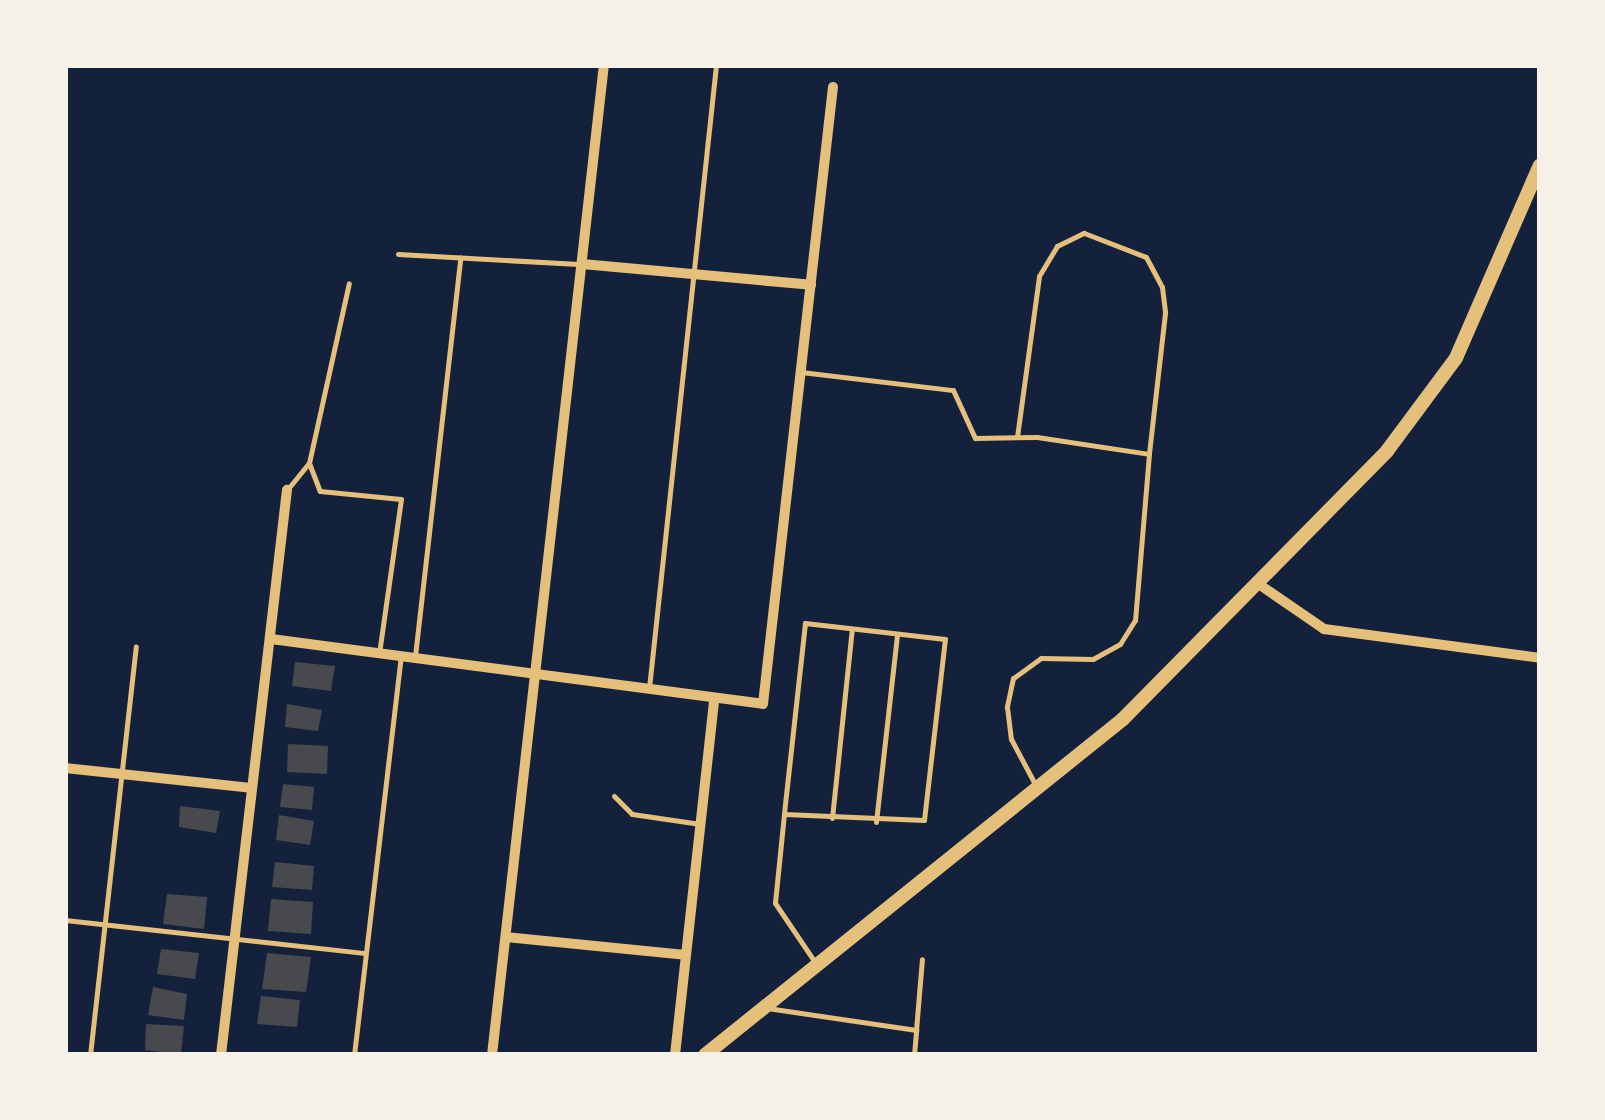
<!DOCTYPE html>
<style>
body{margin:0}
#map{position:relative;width:1605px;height:1120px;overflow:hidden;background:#14213d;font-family:"Roboto Condensed",sans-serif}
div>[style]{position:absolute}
.building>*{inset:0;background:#48494c}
.service>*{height:5px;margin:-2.5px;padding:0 2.5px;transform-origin:2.5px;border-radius:2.5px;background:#e5c07b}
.minor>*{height:10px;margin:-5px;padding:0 5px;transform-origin:5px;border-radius:5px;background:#e5c07b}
.secondary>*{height:14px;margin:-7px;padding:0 7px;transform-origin:7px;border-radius:7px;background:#e5c07b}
span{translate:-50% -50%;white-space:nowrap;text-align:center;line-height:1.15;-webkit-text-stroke:8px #f6f1e7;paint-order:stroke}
.frame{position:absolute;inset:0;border:68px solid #f6f1e7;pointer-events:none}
</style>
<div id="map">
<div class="building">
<div style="clip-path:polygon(295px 662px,335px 666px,331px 691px,292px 686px)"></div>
<div style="clip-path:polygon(287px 704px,322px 710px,318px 731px,285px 727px)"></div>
<div style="clip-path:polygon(288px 744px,328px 746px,327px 774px,287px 772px)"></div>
<div style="clip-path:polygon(283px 784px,314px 787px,312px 810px,280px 807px)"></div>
<div style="clip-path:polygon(180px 806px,220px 811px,216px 833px,179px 827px)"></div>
<div style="clip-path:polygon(279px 815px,314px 821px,310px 845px,276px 840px)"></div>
<div style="clip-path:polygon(275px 862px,314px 866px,312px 890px,272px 887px)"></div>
<div style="clip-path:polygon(167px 894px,207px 897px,204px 929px,163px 924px)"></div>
<div style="clip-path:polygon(271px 899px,313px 902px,311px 934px,268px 931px)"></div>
<div style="clip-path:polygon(161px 949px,199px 953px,195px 979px,157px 974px)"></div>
<div style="clip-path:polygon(267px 953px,311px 957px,306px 992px,262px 989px)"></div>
<div style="clip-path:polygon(153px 987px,187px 994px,184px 1020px,148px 1015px)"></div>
<div style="clip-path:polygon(261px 996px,300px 1000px,297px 1027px,257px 1024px)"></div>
<div style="clip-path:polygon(146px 1024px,184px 1026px,181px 1054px,145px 1050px)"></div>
</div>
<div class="service">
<div style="left:398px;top:254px;width:181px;rotate:3.2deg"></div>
<div style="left:801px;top:372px;width:153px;rotate:6.8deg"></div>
<div style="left:953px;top:390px;width:53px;rotate:65.4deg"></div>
<div style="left:975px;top:438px;width:62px;rotate:-0.9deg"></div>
<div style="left:1037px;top:437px;width:113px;rotate:8.6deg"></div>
<div style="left:1149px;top:454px;width:167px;rotate:94.8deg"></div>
<div style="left:1135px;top:620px;width:28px;rotate:122deg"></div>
<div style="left:1120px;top:644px;width:31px;rotate:151deg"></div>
<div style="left:1093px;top:659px;width:52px;rotate:-178.9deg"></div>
<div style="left:1041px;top:658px;width:34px;rotate:144deg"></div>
<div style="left:1013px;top:678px;width:30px;rotate:102deg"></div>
<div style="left:1007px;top:707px;width:32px;rotate:83deg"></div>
<div style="left:1011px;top:739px;width:53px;rotate:62deg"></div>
<div style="left:1017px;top:437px;width:162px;rotate:-82.2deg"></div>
<div style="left:1039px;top:276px;width:35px;rotate:-59deg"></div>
<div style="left:1057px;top:246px;width:30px;rotate:-26deg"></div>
<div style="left:1084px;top:233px;width:66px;rotate:21.2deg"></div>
<div style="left:1146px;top:257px;width:34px;rotate:62deg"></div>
<div style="left:1162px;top:287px;width:26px;rotate:83deg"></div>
<div style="left:1165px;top:313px;width:142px;rotate:96.5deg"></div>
<div style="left:309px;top:463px;width:30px;rotate:69deg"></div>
<div style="left:320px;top:491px;width:81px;rotate:5.6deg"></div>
<div style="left:401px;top:499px;width:157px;rotate:98.1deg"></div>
<div style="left:287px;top:490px;width:35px;rotate:-51deg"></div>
<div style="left:309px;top:463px;width:184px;rotate:-77.5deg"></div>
<div style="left:415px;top:656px;width:401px;rotate:-83.5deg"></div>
<div style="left:649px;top:688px;width:627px;rotate:-83.86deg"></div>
<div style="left:614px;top:796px;width:25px;rotate:45deg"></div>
<div style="left:632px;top:814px;width:69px;rotate:8.4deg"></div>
<div style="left:784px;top:814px;width:140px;rotate:2.5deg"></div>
<div style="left:924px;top:820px;width:182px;rotate:-83.4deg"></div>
<div style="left:945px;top:639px;width:141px;rotate:-173.5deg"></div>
<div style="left:805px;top:623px;width:192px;rotate:96.3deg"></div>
<div style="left:784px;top:814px;width:89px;rotate:95.8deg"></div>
<div style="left:775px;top:903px;width:71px;rotate:55.9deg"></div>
<div style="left:832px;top:818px;width:190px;rotate:-84deg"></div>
<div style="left:876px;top:822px;width:189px;rotate:-83.6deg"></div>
<div style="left:65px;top:920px;width:302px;rotate:6.3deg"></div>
<div style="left:767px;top:1008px;width:151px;rotate:8.4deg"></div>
<div style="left:916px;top:1030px;width:71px;rotate:-85.2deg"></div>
<div style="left:90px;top:1055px;width:411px;rotate:-83.6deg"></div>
<div style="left:354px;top:1055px;width:401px;rotate:-83.3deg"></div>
<div style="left:914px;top:1055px;width:25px;rotate:-85deg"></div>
</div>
<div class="minor">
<div style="left:582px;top:264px;width:230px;rotate:5.2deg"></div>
<div style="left:1260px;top:585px;width:78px;rotate:34.5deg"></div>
<div style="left:1324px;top:629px;width:218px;rotate:7.6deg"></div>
<div style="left:271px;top:639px;width:496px;rotate:7.5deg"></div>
<div style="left:763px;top:704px;width:621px;rotate:-83.53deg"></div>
<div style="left:65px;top:768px;width:187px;rotate:6.1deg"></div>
<div style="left:506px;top:937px;width:180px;rotate:5.7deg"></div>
<div style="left:221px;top:1055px;width:569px;rotate:-83.34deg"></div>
<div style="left:492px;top:1055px;width:996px;rotate:-83.55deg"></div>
<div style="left:675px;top:1055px;width:358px;rotate:-83.7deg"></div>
</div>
<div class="secondary">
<div style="left:705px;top:1055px;width:536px;rotate:-38.79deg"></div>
<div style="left:1123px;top:719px;width:376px;rotate:-45.4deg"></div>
<div style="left:1387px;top:451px;width:116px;rotate:-53.4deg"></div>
<div style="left:1456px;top:358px;width:210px;rotate:-66.5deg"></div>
</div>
<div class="frame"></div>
</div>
